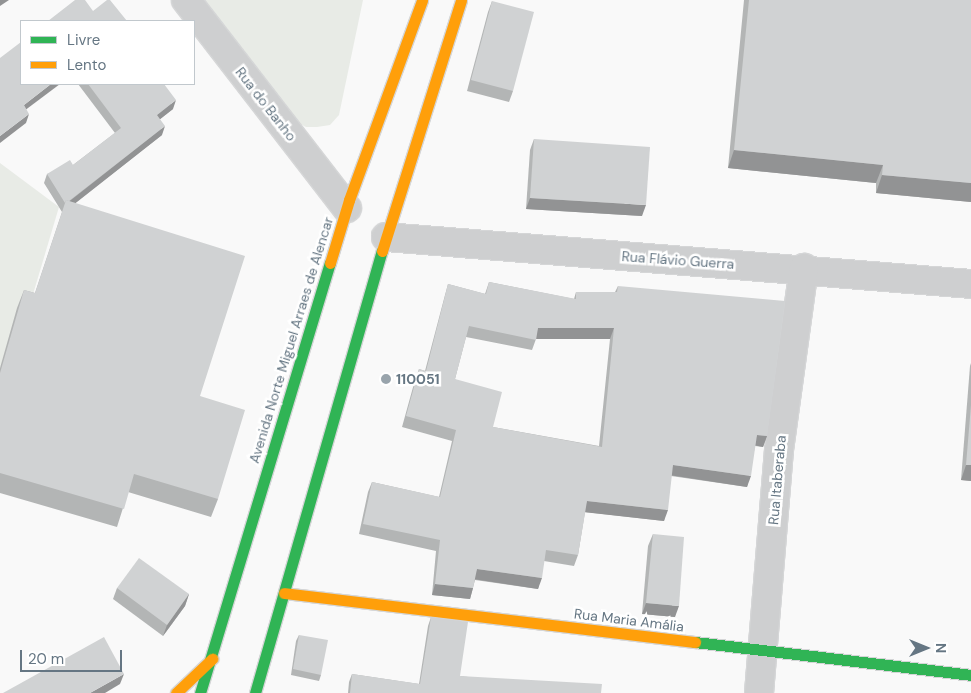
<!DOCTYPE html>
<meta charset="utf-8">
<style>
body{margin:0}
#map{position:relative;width:971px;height:693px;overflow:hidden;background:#f9f9f9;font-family:"DM Sans",sans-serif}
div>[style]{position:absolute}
.green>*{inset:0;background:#e8ebe6}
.roads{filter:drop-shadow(1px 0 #d5d6d7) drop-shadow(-1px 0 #d5d6d7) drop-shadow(0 1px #d5d6d7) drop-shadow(0 -1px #d5d6d7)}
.street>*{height:28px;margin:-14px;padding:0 14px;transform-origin:14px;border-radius:14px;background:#cecfd0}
.fast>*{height:11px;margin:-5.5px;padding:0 5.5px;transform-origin:5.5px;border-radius:5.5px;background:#30b455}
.slow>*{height:11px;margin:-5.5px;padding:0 5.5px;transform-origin:5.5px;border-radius:5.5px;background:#ff9f0a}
.wall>*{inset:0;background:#b3b5b5}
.shaded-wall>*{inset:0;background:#929394}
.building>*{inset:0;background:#d0d2d3}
.dots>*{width:14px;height:14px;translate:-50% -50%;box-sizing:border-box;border:2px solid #fff;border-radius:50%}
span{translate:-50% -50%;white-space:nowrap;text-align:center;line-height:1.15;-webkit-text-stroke:5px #fff;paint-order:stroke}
.street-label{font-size:14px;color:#657683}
.poi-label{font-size:14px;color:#657683;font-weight:700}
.left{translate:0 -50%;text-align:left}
.legend{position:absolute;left:20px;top:20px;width:175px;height:65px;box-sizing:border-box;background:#fff;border:1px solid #c1c8cd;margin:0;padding:6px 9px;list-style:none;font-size:15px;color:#657683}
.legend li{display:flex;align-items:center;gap:10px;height:25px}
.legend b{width:25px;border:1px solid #c1c8cd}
.north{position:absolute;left:901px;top:623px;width:50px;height:50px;-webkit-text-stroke:4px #fff;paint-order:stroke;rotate:90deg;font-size:14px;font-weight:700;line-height:20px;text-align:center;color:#657683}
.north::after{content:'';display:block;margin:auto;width:18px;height:22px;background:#657683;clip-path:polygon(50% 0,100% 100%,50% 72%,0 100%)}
.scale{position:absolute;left:20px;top:650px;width:102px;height:22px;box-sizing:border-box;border:2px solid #657683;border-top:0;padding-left:6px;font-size:15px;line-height:18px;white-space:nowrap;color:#657683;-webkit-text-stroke:4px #fff;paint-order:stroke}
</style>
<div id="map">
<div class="green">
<div style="clip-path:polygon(201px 0,363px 0,339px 115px,330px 125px,317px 127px,306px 127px,298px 123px)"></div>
<div style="clip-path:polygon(0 163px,59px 207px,28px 311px,0 368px)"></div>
</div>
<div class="roads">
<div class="street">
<div style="left:186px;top:0;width:263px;rotate:52.3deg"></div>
<div style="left:386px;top:237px;width:587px;rotate:4.59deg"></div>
<div style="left:759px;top:693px;width:244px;rotate:-85.3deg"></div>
<div style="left:779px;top:450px;width:184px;rotate:-82.2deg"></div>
</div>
<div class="fast">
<div style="left:695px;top:642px;width:278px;rotate:6.8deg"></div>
<div style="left:200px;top:693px;width:449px;rotate:-73.2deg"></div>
<div style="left:255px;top:693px;width:460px;rotate:-74deg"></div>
</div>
<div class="slow">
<div style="left:382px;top:251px;width:263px;rotate:-72.5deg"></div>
<div style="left:330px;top:263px;width:66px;rotate:-73.2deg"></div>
<div style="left:349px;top:200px;width:213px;rotate:-69.9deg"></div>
<div style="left:284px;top:593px;width:414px;rotate:6.8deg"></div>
<div style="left:176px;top:693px;width:50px;rotate:-43.4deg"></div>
</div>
</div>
<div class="wall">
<div style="clip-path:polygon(744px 0,971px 0,971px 202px,876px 193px,876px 183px,728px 168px)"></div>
<div style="clip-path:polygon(492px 1px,513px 91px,509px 102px,467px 91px,488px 12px)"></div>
<div style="clip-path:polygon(78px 84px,164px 84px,173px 109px,160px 119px,162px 135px,75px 203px,200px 396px,218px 499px,211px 517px,128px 492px,117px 527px,0 493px,0 368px,17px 308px,24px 290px,35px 293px,62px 212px,44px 183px,47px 174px,73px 165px,115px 133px)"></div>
<div style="clip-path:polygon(534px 139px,642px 216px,526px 209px,530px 150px)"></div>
<div style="clip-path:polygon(evenodd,489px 282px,574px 299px,576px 292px,615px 292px,618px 286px,767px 436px,763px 447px,755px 446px,747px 487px,671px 476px,664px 521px,585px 512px,578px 555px,574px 566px,544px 561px,538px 589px,475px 580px,470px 599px,432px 595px,436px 551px,359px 534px,368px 492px,372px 482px,439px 497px,452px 441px,402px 427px,415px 380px,419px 369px,425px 371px,445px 295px,448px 284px,485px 294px,489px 282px,466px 337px,532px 350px,536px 339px,610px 339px,599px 446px,493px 427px,455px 379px,466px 337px)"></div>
<div style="clip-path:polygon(971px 363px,971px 481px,961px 480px,970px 366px)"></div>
<div style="clip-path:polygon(653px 534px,675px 617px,642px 614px,648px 546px)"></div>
<div style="clip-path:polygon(117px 588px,189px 594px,185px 606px,163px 636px,113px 599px)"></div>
<div style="clip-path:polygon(431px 617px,460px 676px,601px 693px,348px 693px,349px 682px,352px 674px,419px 684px,428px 626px)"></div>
<div style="clip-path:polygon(299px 635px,321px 675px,319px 681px,291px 675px,296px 641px)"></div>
</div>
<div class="shaded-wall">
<div style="clip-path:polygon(0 0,9px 0,0 6px)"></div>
<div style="clip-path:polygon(51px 84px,60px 84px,20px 114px,24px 105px)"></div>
<div style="clip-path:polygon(176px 100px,173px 109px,154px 124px,157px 115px)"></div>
<div style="clip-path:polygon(29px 114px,26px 123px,0 143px,0 136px)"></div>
<div style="clip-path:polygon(165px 126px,162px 135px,63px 213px,66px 204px)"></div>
<div style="clip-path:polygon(734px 150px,883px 165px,876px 183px,728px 168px)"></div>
<div style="clip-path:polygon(882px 175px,971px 183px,971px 202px,876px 193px)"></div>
<div style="clip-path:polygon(530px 198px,646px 205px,642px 216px,526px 209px)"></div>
<div style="clip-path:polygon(538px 328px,614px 328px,610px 339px,534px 339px)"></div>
<div style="clip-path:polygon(757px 435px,767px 436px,763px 447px,753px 445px)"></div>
<div style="clip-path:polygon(673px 465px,751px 476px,747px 487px,669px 475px)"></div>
<div style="clip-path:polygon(966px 465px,971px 465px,971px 481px,961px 480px)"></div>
<div style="clip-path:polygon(587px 501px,668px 510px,664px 521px,583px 512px)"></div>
<div style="clip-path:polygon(477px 569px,542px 578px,538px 589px,473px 579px)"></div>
<div style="clip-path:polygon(435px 584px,473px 588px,470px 599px,432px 595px)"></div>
<div style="clip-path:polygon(189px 594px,185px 606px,163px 636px,167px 625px)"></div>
<div style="clip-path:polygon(646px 603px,679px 606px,675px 617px,642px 614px)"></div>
<div style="clip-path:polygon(124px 674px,120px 684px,105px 693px,90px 693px)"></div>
</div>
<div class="building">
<div style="clip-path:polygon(75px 0,85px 0,93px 11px,107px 0,110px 0,127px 21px,48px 21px)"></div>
<div style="clip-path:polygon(749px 0,971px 0,971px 183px,882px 175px,883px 165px,734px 150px)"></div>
<div style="clip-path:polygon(492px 1px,534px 12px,513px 91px,471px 80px)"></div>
<div style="clip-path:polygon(21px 42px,21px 84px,51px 84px,24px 105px,29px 114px,0 136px,0 58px)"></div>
<div style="clip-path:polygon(88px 84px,164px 84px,176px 100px,157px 115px,165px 126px,69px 201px,66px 200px,65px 203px,47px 174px,70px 160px,73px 165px,121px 128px)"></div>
<div style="clip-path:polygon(534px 139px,650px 147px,646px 205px,530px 198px)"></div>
<div style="clip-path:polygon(66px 200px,245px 256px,200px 396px,245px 410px,218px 499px,134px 474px,124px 509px,0 473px,0 373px,24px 290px,35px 293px)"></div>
<div style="clip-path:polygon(evenodd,489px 282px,576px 299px,576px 292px,617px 292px,618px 286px,785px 301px,767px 436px,757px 435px,751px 476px,673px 465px,668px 510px,587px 501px,578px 555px,546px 550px,542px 578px,477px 569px,473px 588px,435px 584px,440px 540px,363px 524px,372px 482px,440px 497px,456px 430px,406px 416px,419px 369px,426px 371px,448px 284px,486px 294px,489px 282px,469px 326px,536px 340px,538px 328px,614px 328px,602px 447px,493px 427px,502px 392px,455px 379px,469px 326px)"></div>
<div style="clip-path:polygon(971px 405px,971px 465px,966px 465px)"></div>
<div style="clip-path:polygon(653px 534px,684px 537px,679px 606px,646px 603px)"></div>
<div style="clip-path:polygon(139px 558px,189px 594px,167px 625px,117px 588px)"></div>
<div style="clip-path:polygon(431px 617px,468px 622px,460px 676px,602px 684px,601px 693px,350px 693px,352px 674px,420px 684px)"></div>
<div style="clip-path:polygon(299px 635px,328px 640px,321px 675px,293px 669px)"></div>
<div style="clip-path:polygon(104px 637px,124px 674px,90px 693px,3px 693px)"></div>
</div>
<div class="dots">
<div style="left:386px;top:379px;background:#99a4ac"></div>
</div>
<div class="street-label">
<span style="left:266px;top:104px;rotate:52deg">Rua do Banho</span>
<span style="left:678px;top:260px;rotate:4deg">Rua Flávio Guerra</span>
<span style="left:291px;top:340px;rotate:-73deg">Avenida Norte Miguel Arraes de Alencar</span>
<span style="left:777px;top:480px;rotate:-85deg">Rua Itaberaba</span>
<span style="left:629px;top:620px;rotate:7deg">Rua Maria Amália</span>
</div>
<div class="poi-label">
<span class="left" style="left:396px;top:379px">110051</span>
</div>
<ul class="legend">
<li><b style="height:6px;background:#30b455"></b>Livre</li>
<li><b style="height:6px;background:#ff9f0a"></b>Lento</li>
</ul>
<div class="north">N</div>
<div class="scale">20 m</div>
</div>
